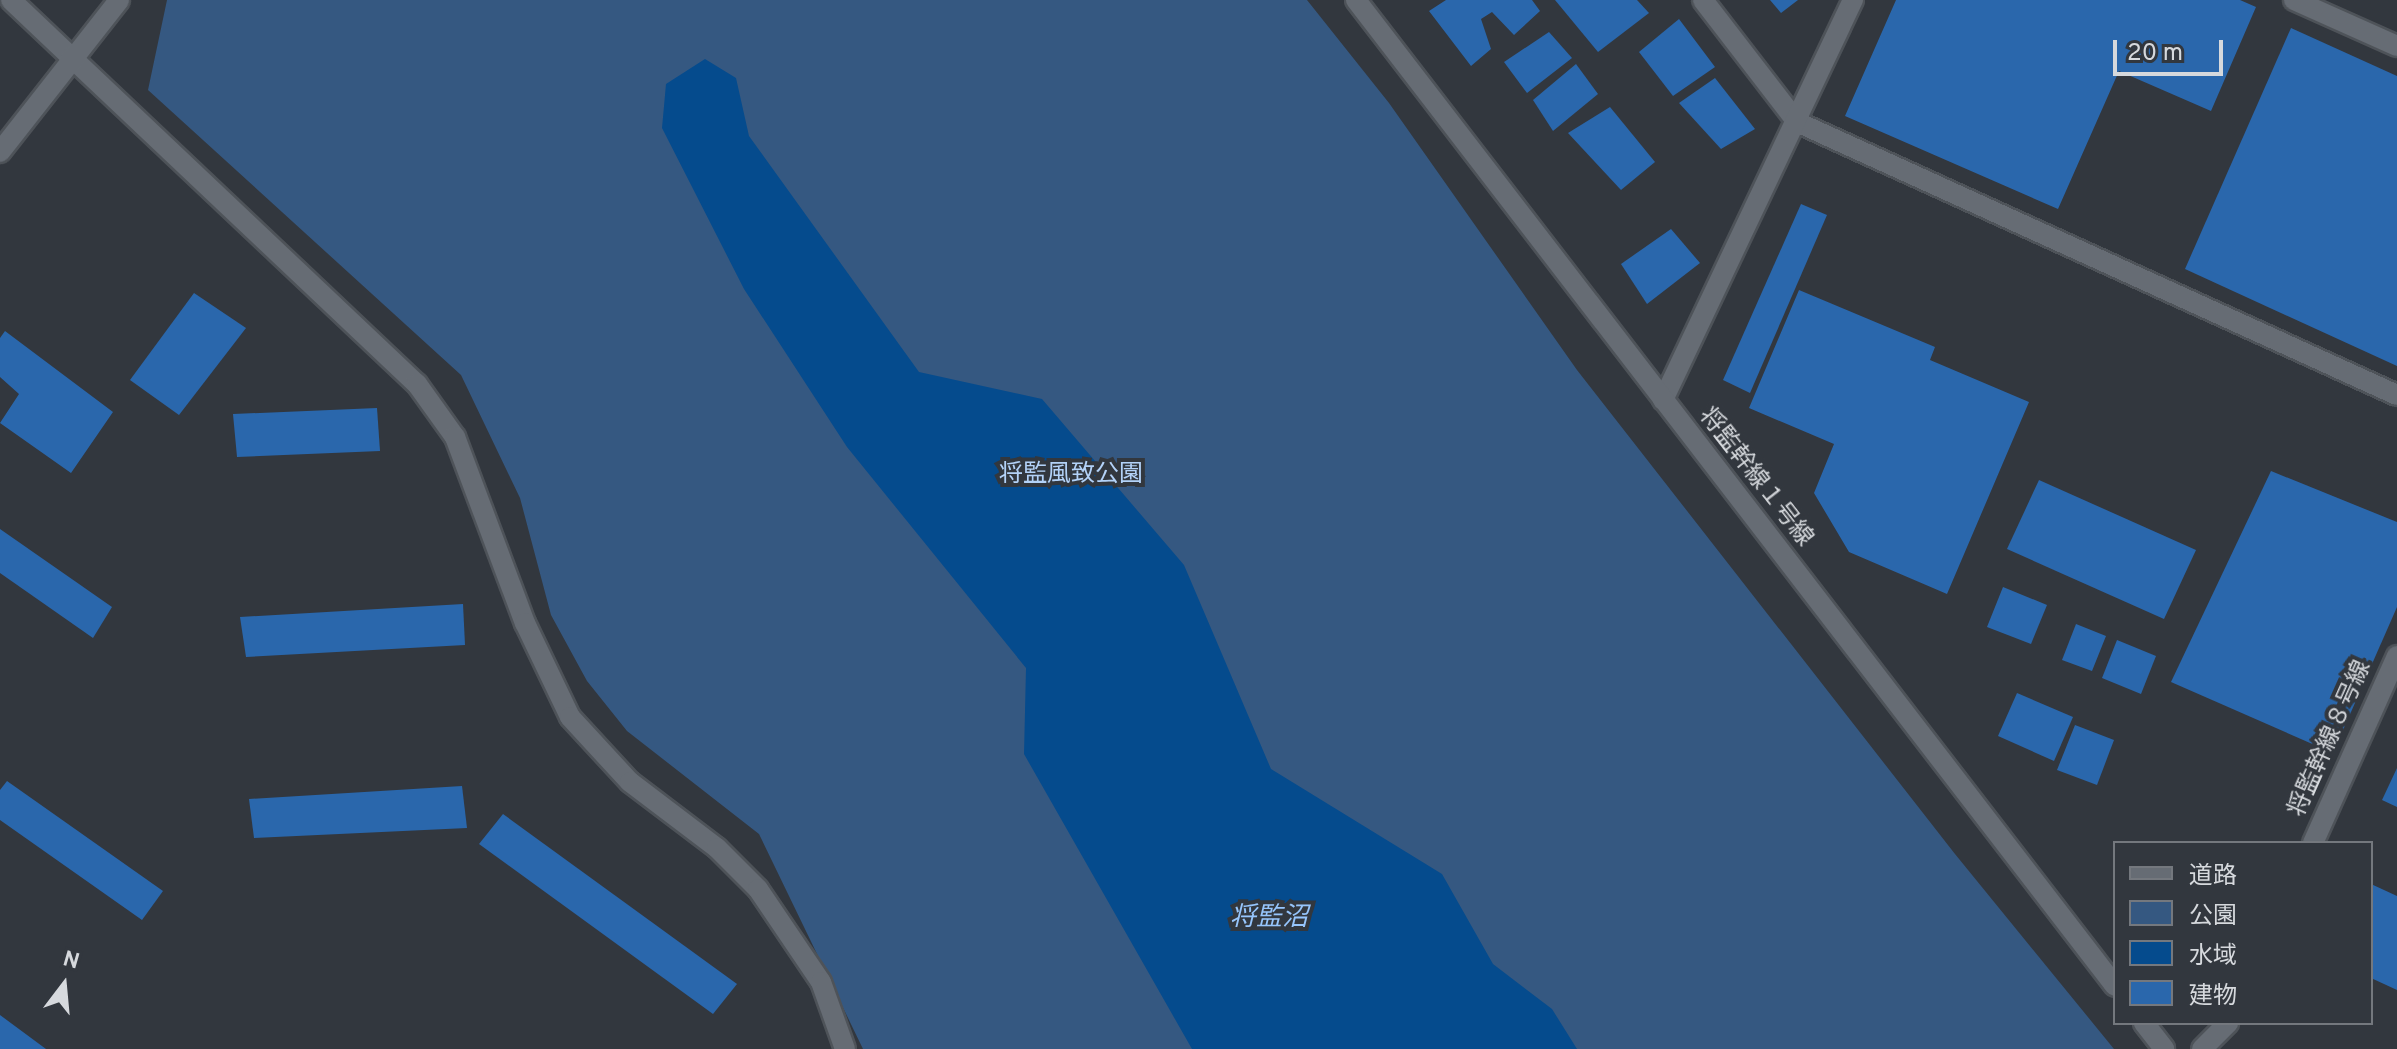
<!DOCTYPE html>
<meta charset="utf-8">
<style>
body{margin:0}
#map{position:relative;width:2397px;height:1049px;overflow:hidden;background:#32373e;font-family:Overpass,"Noto Sans JP",sans-serif}
div>[style]{position:absolute}
.green>*{inset:0;background:#355881}
.water>*{inset:0;background:#054b8d}
.building>*{inset:0;background:#2a67ac}
.roads{filter:drop-shadow(2px 0 #4e5359) drop-shadow(-2px 0 #4e5359) drop-shadow(0 2px #4e5359) drop-shadow(0 -2px #4e5359)}
.minor>*{height:20px;margin:-10px;padding:0 10px;transform-origin:10px;border-radius:10px;background:#666c74}
.tertiary>*{height:20px;margin:-10px;padding:0 10px;transform-origin:10px;border-radius:10px;background:#666c74}
span{translate:-50% -50%;white-space:nowrap;text-align:center;line-height:1.15;-webkit-text-stroke:8px #32373e;paint-order:stroke}
.park-label{font-size:24px;color:#b3d2f8}
.street-label{font-size:24px;color:#d6d9dd}
.water-label{font-size:26px;color:#96c5fc;font-style:italic}
.legend{position:absolute;left:2113px;top:841px;width:260px;height:184px;box-sizing:border-box;background:#32373e;border:2px solid #74787e;margin:0;padding:10px 14px;list-style:none;font-size:24px;color:#d6d9dd}
.legend li{display:flex;align-items:center;gap:16px;height:40px}
.legend b{width:40px;border:2px solid #74787e}
.north{position:absolute;left:24px;top:945px;width:80px;height:80px;-webkit-text-stroke:6px #32373e;paint-order:stroke;rotate:16deg;font-size:22px;font-weight:700;line-height:32px;text-align:center;color:#d6d9dd}
.north::after{content:'';display:block;margin:auto;width:28px;height:36px;background:#d6d9dd;clip-path:polygon(50% 0,100% 100%,50% 72%,0 100%)}
.scale{position:absolute;left:2113px;top:40px;width:110px;height:36px;box-sizing:border-box;border:4px solid #d6d9dd;border-top:0;padding-left:10px;font-size:24px;line-height:28px;white-space:nowrap;color:#d6d9dd;-webkit-text-stroke:6px #32373e;paint-order:stroke}
</style>
<div id="map">
<div class="green">
<div style="clip-path:polygon(167px 0,1307px 0,1389px 103px,1577px 370px,1955px 854px,2114px 1049px,863px 1049px,759px 834px,627px 731px,587px 681px,551px 615px,520px 498px,461px 375px,148px 90px)"></div>
</div>
<div class="water">
<div style="clip-path:polygon(705px 59px,736px 78px,749px 136px,919px 372px,1042px 399px,1184px 565px,1271px 769px,1442px 874px,1493px 964px,1552px 1009px,1577px 1049px,1192px 1049px,1024px 754px,1026px 668px,847px 447px,744px 289px,662px 128px,666px 84px)"></div>
</div>
<div class="building">
<div style="clip-path:polygon(1446px 0,1532px 0,1540px 11px,1514px 35px,1492px 12px,1481px 19px,1491px 49px,1471px 66px,1429px 11px)"></div>
<div style="clip-path:polygon(1555px 0,1637px 0,1649px 13px,1598px 52px)"></div>
<div style="clip-path:polygon(1770px 0,1798px 0,1781px 13px)"></div>
<div style="clip-path:polygon(1896px 0,2240px 0,2256px 7px,2211px 111px,2119px 71px,2058px 209px,1845px 116px)"></div>
<div style="clip-path:polygon(1679px 19px,1715px 67px,1673px 96px,1639px 52px)"></div>
<div style="clip-path:polygon(2291px 28px,2397px 76px,2397px 366px,2185px 269px)"></div>
<div style="clip-path:polygon(1549px 32px,1572px 58px,1527px 93px,1504px 62px)"></div>
<div style="clip-path:polygon(1576px 64px,1598px 94px,1553px 131px,1533px 100px)"></div>
<div style="clip-path:polygon(1715px 78px,1755px 129px,1721px 149px,1679px 103px)"></div>
<div style="clip-path:polygon(1610px 107px,1655px 162px,1621px 190px,1568px 133px)"></div>
<div style="clip-path:polygon(1801px 204px,1827px 215px,1750px 393px,1723px 380px)"></div>
<div style="clip-path:polygon(1671px 229px,1700px 263px,1647px 304px,1621px 264px)"></div>
<div style="clip-path:polygon(1799px 290px,1935px 347px,1930px 360px,2029px 402px,1947px 594px,1849px 552px,1814px 493px,1834px 444px,1749px 408px)"></div>
<div style="clip-path:polygon(194px 293px,246px 328px,179px 415px,130px 380px)"></div>
<div style="clip-path:polygon(5px 331px,113px 412px,71px 473px,0 423px,19px 394px,0 377px,0 338px)"></div>
<div style="clip-path:polygon(377px 408px,380px 451px,237px 457px,233px 414px)"></div>
<div style="clip-path:polygon(2271px 471px,2397px 522px,2397px 607px,2333px 753px,2171px 682px)"></div>
<div style="clip-path:polygon(2039px 480px,2196px 550px,2164px 619px,2007px 549px)"></div>
<div style="clip-path:polygon(0 529px,112px 607px,93px 638px,0 573px)"></div>
<div style="clip-path:polygon(2003px 587px,2047px 605px,2031px 644px,1987px 627px)"></div>
<div style="clip-path:polygon(463px 604px,465px 645px,246px 657px,240px 617px)"></div>
<div style="clip-path:polygon(2076px 624px,2106px 636px,2092px 671px,2062px 660px)"></div>
<div style="clip-path:polygon(2117px 640px,2156px 656px,2141px 694px,2102px 678px)"></div>
<div style="clip-path:polygon(2017px 693px,2073px 717px,2054px 761px,1998px 736px)"></div>
<div style="clip-path:polygon(2075px 725px,2114px 740px,2097px 785px,2057px 770px)"></div>
<div style="clip-path:polygon(2397px 768px,2397px 807px,2382px 800px)"></div>
<div style="clip-path:polygon(7px 781px,163px 891px,142px 920px,0 820px,0 790px)"></div>
<div style="clip-path:polygon(462px 786px,467px 828px,254px 838px,249px 799px)"></div>
<div style="clip-path:polygon(503px 814px,737px 984px,713px 1014px,479px 844px)"></div>
<div style="clip-path:polygon(2371px 884px,2397px 896px,2397px 990px,2371px 978px)"></div>
<div style="clip-path:polygon(0 1015px,46px 1049px,0 1049px)"></div>
</div>
<div class="roads">
<div class="minor">
<div style="left:11px;top:0;width:83px;rotate:43.5deg"></div>
<div style="left:1703px;top:0;width:154px;rotate:52.4deg"></div>
<div style="left:1797px;top:122px;width:659px;rotate:24.47deg"></div>
<div style="left:2294px;top:0;width:113px;rotate:24.1deg"></div>
<div style="left:1663px;top:400px;width:443px;rotate:-64.6deg"></div>
</div>
<div class="tertiary">
<div style="left:1356px;top:0;width:1244px;rotate:52.41deg"></div>
<div style="left:71px;top:57px;width:476px;rotate:43.4deg"></div>
<div style="left:417px;top:384px;width:65px;rotate:54.4deg"></div>
<div style="left:455px;top:437px;width:199px;rotate:69.4deg"></div>
<div style="left:525px;top:623px;width:104px;rotate:64.4deg"></div>
<div style="left:570px;top:717px;width:88px;rotate:47.3deg"></div>
<div style="left:630px;top:782px;width:109px;rotate:37.2deg"></div>
<div style="left:717px;top:848px;width:58px;rotate:45deg"></div>
<div style="left:758px;top:889px;width:112px;rotate:55.9deg"></div>
<div style="left:821px;top:982px;width:71px;rotate:70.3deg"></div>
<div style="left:0;top:152px;width:193px;rotate:-51.9deg"></div>
<div style="left:2313px;top:843px;width:205px;rotate:-65.8deg"></div>
<div style="left:2144px;top:1023px;width:33px;rotate:52deg"></div>
<div style="left:2202px;top:1049px;width:37px;rotate:-45deg"></div>
</div>
</div>
<div class="park-label">
<span style="left:1071px;top:476px">将監風致公園</span>
</div>
<div class="street-label">
<span style="left:1755px;top:478px;rotate:52deg">将監幹線１号線</span>
<span style="left:2331px;top:739px;rotate:-66deg">将監幹線８号線</span>
</div>
<div class="water-label">
<span style="left:1269px;top:919px">将監沼</span>
</div>
<ul class="legend">
<li><b style="height:10px;background:#666c74"></b>道路</li>
<li><b style="height:22px;background:#355881"></b>公園</li>
<li><b style="height:22px;background:#054b8d"></b>水域</li>
<li><b style="height:22px;background:#2a67ac"></b>建物</li>
</ul>
<div class="north">N</div>
<div class="scale">20 m</div>
</div>
